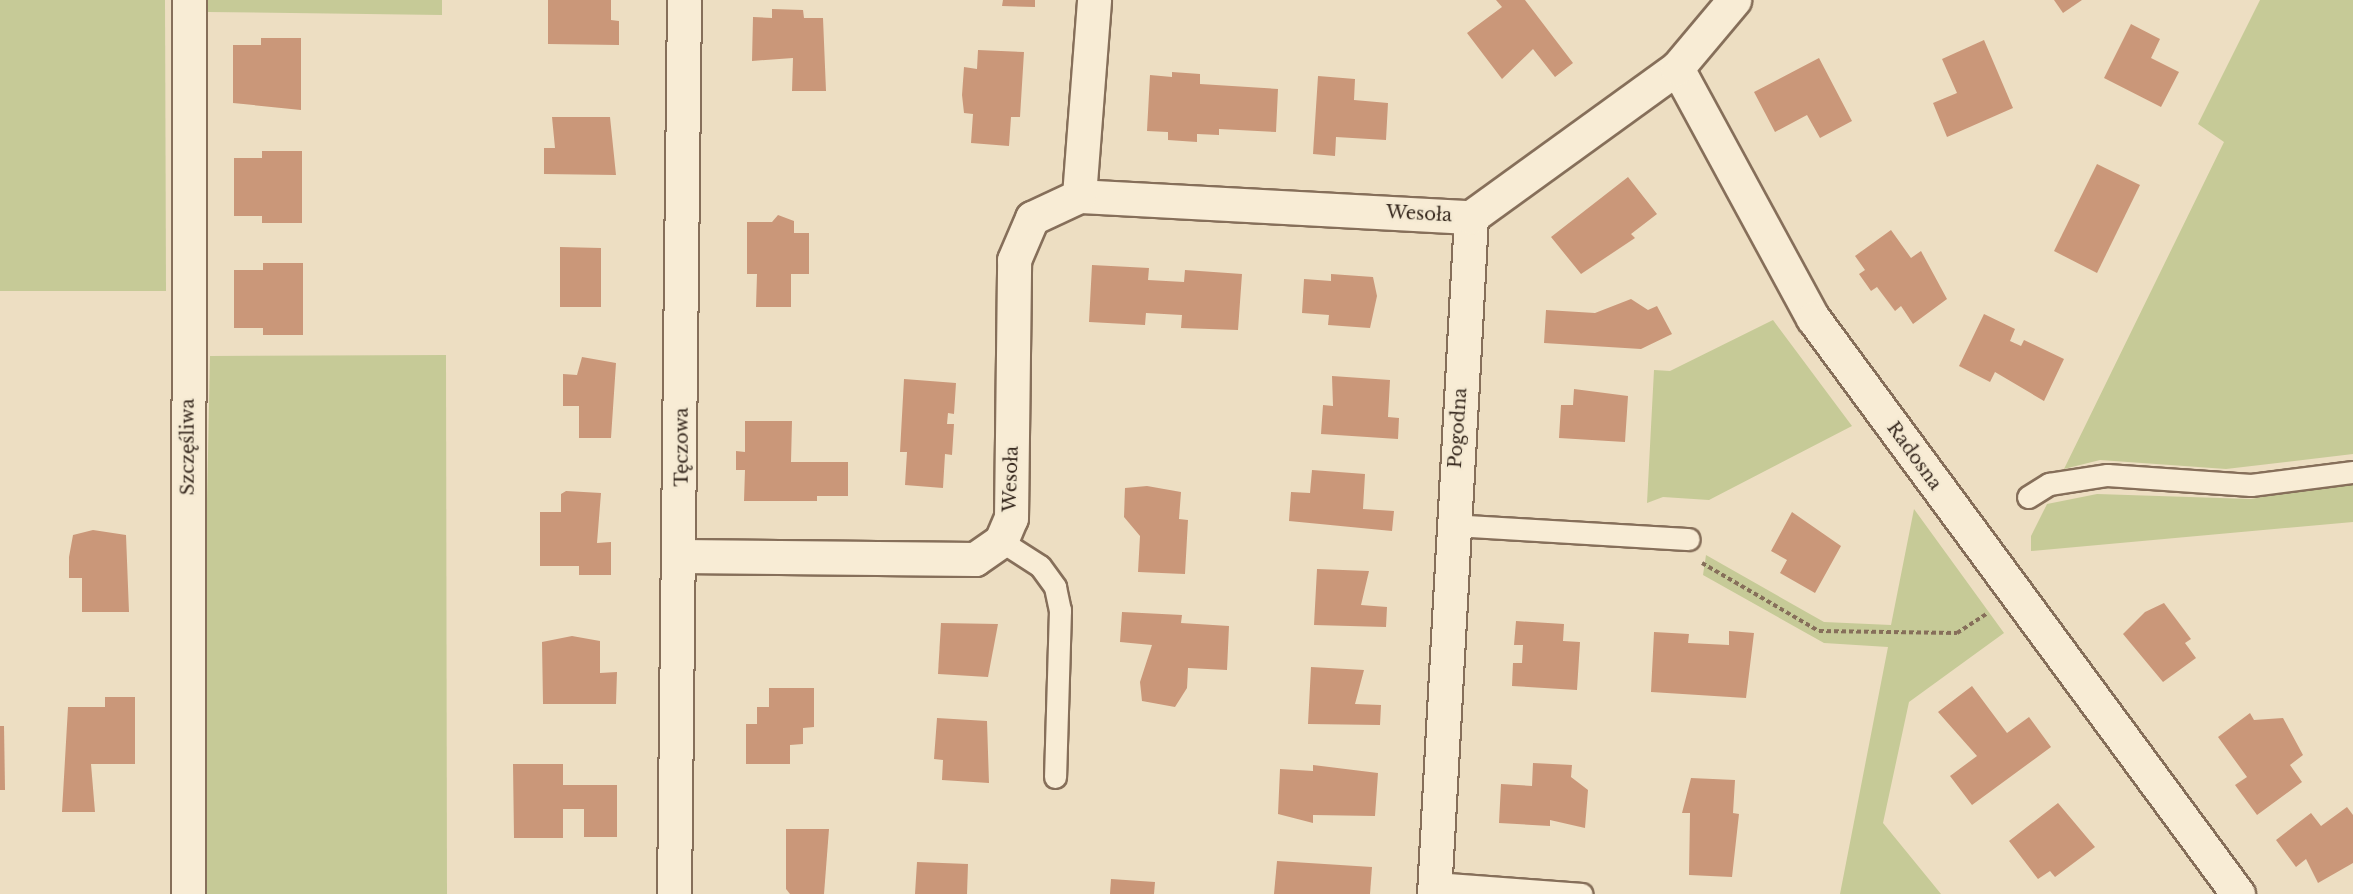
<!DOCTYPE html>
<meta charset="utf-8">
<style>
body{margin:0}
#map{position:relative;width:2353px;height:894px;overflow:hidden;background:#eddec2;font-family:"Libre Baskerville",serif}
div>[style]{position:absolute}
.green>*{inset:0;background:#c6ca97}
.building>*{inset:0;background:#ca9779}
.path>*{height:4px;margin-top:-2px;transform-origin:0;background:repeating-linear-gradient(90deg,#866f5a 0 4.5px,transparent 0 7.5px)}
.roads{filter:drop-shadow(2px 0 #866f5a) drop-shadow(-2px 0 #866f5a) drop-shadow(0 2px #866f5a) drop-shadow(0 -2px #866f5a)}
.lane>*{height:21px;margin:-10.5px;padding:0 10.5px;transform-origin:10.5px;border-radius:10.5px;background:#f8ecd5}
.street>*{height:33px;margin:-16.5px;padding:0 16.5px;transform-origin:16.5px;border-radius:16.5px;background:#f8ecd5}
span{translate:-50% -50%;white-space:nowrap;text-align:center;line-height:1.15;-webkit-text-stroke:4.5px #f4e9d2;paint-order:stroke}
.street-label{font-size:18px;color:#36281e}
</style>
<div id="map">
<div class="green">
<div style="clip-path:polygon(0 0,165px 0,166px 291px,0 291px)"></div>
<div style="clip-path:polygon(208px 0,442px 0,442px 15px,208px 12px)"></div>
<div style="clip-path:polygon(2260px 0,2353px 0,2353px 454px,2226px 469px,2100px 460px,2064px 469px,2224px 142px,2198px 124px)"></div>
<div style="clip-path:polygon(1773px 320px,1852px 426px,1709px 500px,1663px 497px,1647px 503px,1654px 370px,1670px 371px)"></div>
<div style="clip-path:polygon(446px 355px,447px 894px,199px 894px,210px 356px)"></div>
<div style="clip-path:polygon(2353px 482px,2353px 522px,2031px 551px,2031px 536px,2047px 504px,2097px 494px,2251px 499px)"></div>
<div style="clip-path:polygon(1914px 509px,2004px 633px,1909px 702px,1883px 823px,1941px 894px,1840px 894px,1888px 647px,1824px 643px,1703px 575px,1706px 555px,1824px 622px,1891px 625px)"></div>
</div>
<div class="building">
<div style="clip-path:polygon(548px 0,611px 0,611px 20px,619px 21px,619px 45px,548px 44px)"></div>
<div style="clip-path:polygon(1003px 0,1035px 0,1035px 7px,1002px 6px)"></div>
<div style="clip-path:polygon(1496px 0,1525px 0,1573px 63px,1555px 77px,1533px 49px,1502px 79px,1467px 33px,1502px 7px)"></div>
<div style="clip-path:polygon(2054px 0,2082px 0,2063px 13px)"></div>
<div style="clip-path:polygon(772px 9px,803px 10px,804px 18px,823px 18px,826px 91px,792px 91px,793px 58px,752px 61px,753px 17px,772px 18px)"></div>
<div style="clip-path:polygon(2131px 24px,2160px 39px,2151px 58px,2179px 72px,2161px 107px,2104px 78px)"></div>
<div style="clip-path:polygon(261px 38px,301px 38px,301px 110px,233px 103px,233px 45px,261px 45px)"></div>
<div style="clip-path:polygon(1984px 40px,2013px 108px,1947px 137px,1933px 103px,1957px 93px,1942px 59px)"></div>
<div style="clip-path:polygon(978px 50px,1024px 52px,1020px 117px,1011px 117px,1009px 146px,971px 143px,973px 114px,964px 113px,962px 95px,964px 67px,977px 69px)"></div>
<div style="clip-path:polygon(1819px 58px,1852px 121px,1820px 138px,1807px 115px,1775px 132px,1754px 92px)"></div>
<div style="clip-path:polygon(1172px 72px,1200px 74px,1200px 84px,1278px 89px,1276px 132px,1219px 129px,1219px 135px,1197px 134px,1197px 142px,1168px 140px,1168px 132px,1147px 131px,1150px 75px,1172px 77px)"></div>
<div style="clip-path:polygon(1318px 76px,1355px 79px,1354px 100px,1388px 103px,1386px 140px,1336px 137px,1335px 156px,1313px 154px)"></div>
<div style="clip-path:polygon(552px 117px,610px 117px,616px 175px,544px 174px,544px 148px,555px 148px)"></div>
<div style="clip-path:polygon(262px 151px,302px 151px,302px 223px,262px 223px,262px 216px,234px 216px,234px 158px,262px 158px)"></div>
<div style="clip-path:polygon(2097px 164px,2140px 185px,2097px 273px,2054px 251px)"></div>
<div style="clip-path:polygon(1628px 177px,1657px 214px,1631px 234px,1635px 238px,1581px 274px,1551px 237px)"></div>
<div style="clip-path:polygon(778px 215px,794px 221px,794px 233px,809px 233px,809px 274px,791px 274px,791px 307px,756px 307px,757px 274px,747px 274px,747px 222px,772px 222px)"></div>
<div style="clip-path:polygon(1891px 230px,1911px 258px,1921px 251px,1947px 299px,1913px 324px,1901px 306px,1895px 311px,1877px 287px,1871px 291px,1859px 274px,1865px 270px,1855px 256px)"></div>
<div style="clip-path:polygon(560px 247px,601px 248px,601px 307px,560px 307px)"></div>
<div style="clip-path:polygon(263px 263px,303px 263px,303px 335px,263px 335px,263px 328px,234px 328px,234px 270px,263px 270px)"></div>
<div style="clip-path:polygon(1092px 265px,1149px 268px,1148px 280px,1184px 282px,1185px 270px,1242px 274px,1238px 330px,1181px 328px,1182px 315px,1146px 313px,1145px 325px,1089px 322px)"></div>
<div style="clip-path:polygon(1331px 274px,1373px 277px,1377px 296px,1370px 328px,1328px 325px,1329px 315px,1302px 313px,1304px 279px,1331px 281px)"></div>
<div style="clip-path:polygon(1631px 299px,1648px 310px,1657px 306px,1672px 334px,1641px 349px,1544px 343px,1546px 310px,1595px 313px)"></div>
<div style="clip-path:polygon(1984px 314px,2015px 329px,2010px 341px,2021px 346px,2024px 340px,2064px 359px,2044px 401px,1995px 372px,1990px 382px,1959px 366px)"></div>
<div style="clip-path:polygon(582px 357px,616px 363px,611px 438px,579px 438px,579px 406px,563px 406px,563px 374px,577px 375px)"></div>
<div style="clip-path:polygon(1332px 376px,1390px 380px,1388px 417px,1399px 418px,1398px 439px,1321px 434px,1323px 405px,1333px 406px)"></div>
<div style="clip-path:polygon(904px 379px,956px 383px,954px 414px,948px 413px,947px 424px,954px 424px,952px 455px,945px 454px,943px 488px,905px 485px,907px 452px,900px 452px)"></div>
<div style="clip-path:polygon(1574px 389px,1628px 396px,1625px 442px,1559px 438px,1561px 405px,1573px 405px)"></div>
<div style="clip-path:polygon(745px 421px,792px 421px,791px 462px,848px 462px,848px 496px,817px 496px,817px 501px,744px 501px,745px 470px,736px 470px,736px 451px,745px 452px)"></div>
<div style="clip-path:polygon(1312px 470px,1365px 474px,1363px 509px,1394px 511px,1392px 531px,1289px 521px,1291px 492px,1310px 493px)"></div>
<div style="clip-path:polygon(1147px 486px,1181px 492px,1179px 519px,1188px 520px,1185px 574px,1138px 572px,1140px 536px,1124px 517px,1125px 488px)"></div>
<div style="clip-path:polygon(566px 491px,601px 493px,597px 543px,611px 542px,611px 575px,579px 575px,579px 566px,540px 566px,540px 512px,561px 512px,561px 494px)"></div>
<div style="clip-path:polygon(1792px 512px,1841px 546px,1815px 593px,1780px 573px,1787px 560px,1771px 551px)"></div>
<div style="clip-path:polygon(93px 530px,126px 535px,129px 612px,82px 612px,82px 578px,69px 578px,69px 557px,73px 535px)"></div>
<div style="clip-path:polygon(1317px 569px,1369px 571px,1361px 605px,1387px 607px,1386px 627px,1314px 625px)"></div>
<div style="clip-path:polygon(2164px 603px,2191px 639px,2185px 643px,2196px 658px,2163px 682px,2123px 634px,2145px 612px)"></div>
<div style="clip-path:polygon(1122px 612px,1182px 615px,1181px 623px,1229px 626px,1227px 670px,1188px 668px,1187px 688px,1175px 707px,1142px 701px,1140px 682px,1152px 645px,1120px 642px)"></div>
<div style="clip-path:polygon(1516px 621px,1564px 624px,1563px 641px,1580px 642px,1577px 690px,1512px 686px,1513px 663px,1522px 663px,1523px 645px,1514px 645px)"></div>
<div style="clip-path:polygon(941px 623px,998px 624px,988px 677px,938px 674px)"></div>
<div style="clip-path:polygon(1729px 631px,1754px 633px,1746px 698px,1651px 692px,1654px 632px,1689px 634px,1688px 643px,1729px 645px)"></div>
<div style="clip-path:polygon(572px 636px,600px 641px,600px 673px,617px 672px,616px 704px,543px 704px,542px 642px)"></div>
<div style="clip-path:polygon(1311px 667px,1364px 670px,1355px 704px,1381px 705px,1380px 725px,1308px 724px)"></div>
<div style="clip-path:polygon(1972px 686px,2007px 733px,2029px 717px,2051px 747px,1972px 805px,1950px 776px,1977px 756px,1938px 712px)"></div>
<div style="clip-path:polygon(769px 688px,814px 688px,814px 727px,803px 728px,803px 744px,790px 745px,790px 764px,746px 764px,746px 724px,757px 724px,757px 707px,769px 707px)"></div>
<div style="clip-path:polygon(105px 697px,135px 697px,135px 764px,91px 764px,95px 812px,62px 812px,68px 707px,105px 707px)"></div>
<div style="clip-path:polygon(2250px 713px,2254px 720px,2283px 718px,2303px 755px,2290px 765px,2302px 782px,2257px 815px,2235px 785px,2247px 777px,2218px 737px)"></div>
<div style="clip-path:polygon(937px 718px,987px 721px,989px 783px,942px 780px,943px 760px,934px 759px)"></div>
<div style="clip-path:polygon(0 726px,4px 726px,5px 790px,0 790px)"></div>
<div style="clip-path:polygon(1533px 763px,1572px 765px,1571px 777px,1588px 790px,1585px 828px,1550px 820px,1550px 826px,1499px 823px,1501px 784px,1532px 786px)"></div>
<div style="clip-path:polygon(513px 764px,563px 764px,563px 785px,617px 785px,617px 837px,584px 837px,584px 809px,563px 809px,563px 838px,514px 838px)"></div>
<div style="clip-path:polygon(1313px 765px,1378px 773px,1375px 816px,1313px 815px,1313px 823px,1278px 814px,1280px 769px,1313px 771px)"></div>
<div style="clip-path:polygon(1691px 778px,1735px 780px,1733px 813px,1739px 814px,1732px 877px,1689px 875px,1690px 813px,1682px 813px)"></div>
<div style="clip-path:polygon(2058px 803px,2095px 847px,2055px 877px,2050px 871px,2038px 879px,2009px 841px)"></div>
<div style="clip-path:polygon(2347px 807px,2353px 815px,2353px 863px,2318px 883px,2306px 859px,2296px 867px,2276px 840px,2311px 813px,2321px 826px)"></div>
<div style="clip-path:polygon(786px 829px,829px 829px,824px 894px,790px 894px,786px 889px)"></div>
<div style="clip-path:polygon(1277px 861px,1372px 867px,1370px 894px,1274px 894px)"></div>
<div style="clip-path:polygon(917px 862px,968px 864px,967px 894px,915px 894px)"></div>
<div style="clip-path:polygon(1111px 879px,1155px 882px,1154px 894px,1110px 894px)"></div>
</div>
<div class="path">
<div style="left:1702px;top:563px;width:135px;rotate:30.2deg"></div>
<div style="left:1819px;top:631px;width:138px;rotate:0.8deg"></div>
<div style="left:1957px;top:633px;width:37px;rotate:-33deg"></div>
</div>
<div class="roads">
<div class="lane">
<div style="left:2028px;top:497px;width:25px;rotate:-32deg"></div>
<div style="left:2049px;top:484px;width:59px;rotate:-8.8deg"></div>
<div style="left:2107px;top:475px;width:144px;rotate:4deg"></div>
<div style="left:2251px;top:485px;width:103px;rotate:-7.3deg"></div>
<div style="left:1452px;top:525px;width:237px;rotate:3.4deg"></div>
<div style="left:1001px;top:541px;width:46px;rotate:32.7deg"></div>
<div style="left:1040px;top:566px;width:26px;rotate:54deg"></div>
<div style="left:1055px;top:587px;width:24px;rotate:78deg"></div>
<div style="left:1060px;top:610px;width:167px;rotate:91.7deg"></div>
<div style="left:1435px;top:883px;width:147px;rotate:4.3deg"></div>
</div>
<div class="street">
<div style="left:1677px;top:68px;width:285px;rotate:61.5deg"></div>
<div style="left:1813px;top:318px;width:716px;rotate:53.58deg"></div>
<div style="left:1079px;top:196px;width:393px;rotate:3.1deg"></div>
<div style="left:681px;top:556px;width:294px;rotate:0.6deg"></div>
<div style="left:975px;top:559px;width:32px;rotate:-35deg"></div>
<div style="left:1001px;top:541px;width:25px;rotate:-67deg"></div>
<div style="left:1011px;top:518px;width:258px;rotate:-89.3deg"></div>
<div style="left:1014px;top:260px;width:46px;rotate:-66.8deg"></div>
<div style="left:1032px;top:218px;width:52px;rotate:-25.1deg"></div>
<div style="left:1079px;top:196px;width:197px;rotate:-85.6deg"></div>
<div style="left:188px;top:894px;width:894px;rotate:-89.94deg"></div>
<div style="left:674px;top:894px;width:894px;rotate:-89.36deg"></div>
<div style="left:1434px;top:894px;width:678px;rotate:-86.87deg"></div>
<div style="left:1471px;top:217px;width:254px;rotate:-35.9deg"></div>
<div style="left:1677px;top:68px;width:89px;rotate:-50deg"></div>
</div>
</div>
<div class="street-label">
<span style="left:1419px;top:214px;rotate:3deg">Wesoła</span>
<span style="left:1458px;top:428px;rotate:-86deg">Pogodna</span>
<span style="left:188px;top:447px;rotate:-90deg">Szczęśliwa</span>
<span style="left:682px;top:447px;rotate:-90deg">Tęczowa</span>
<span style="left:1914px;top:456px;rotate:54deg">Radosna</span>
<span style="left:1011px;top:479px;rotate:-88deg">Wesoła</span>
</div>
</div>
